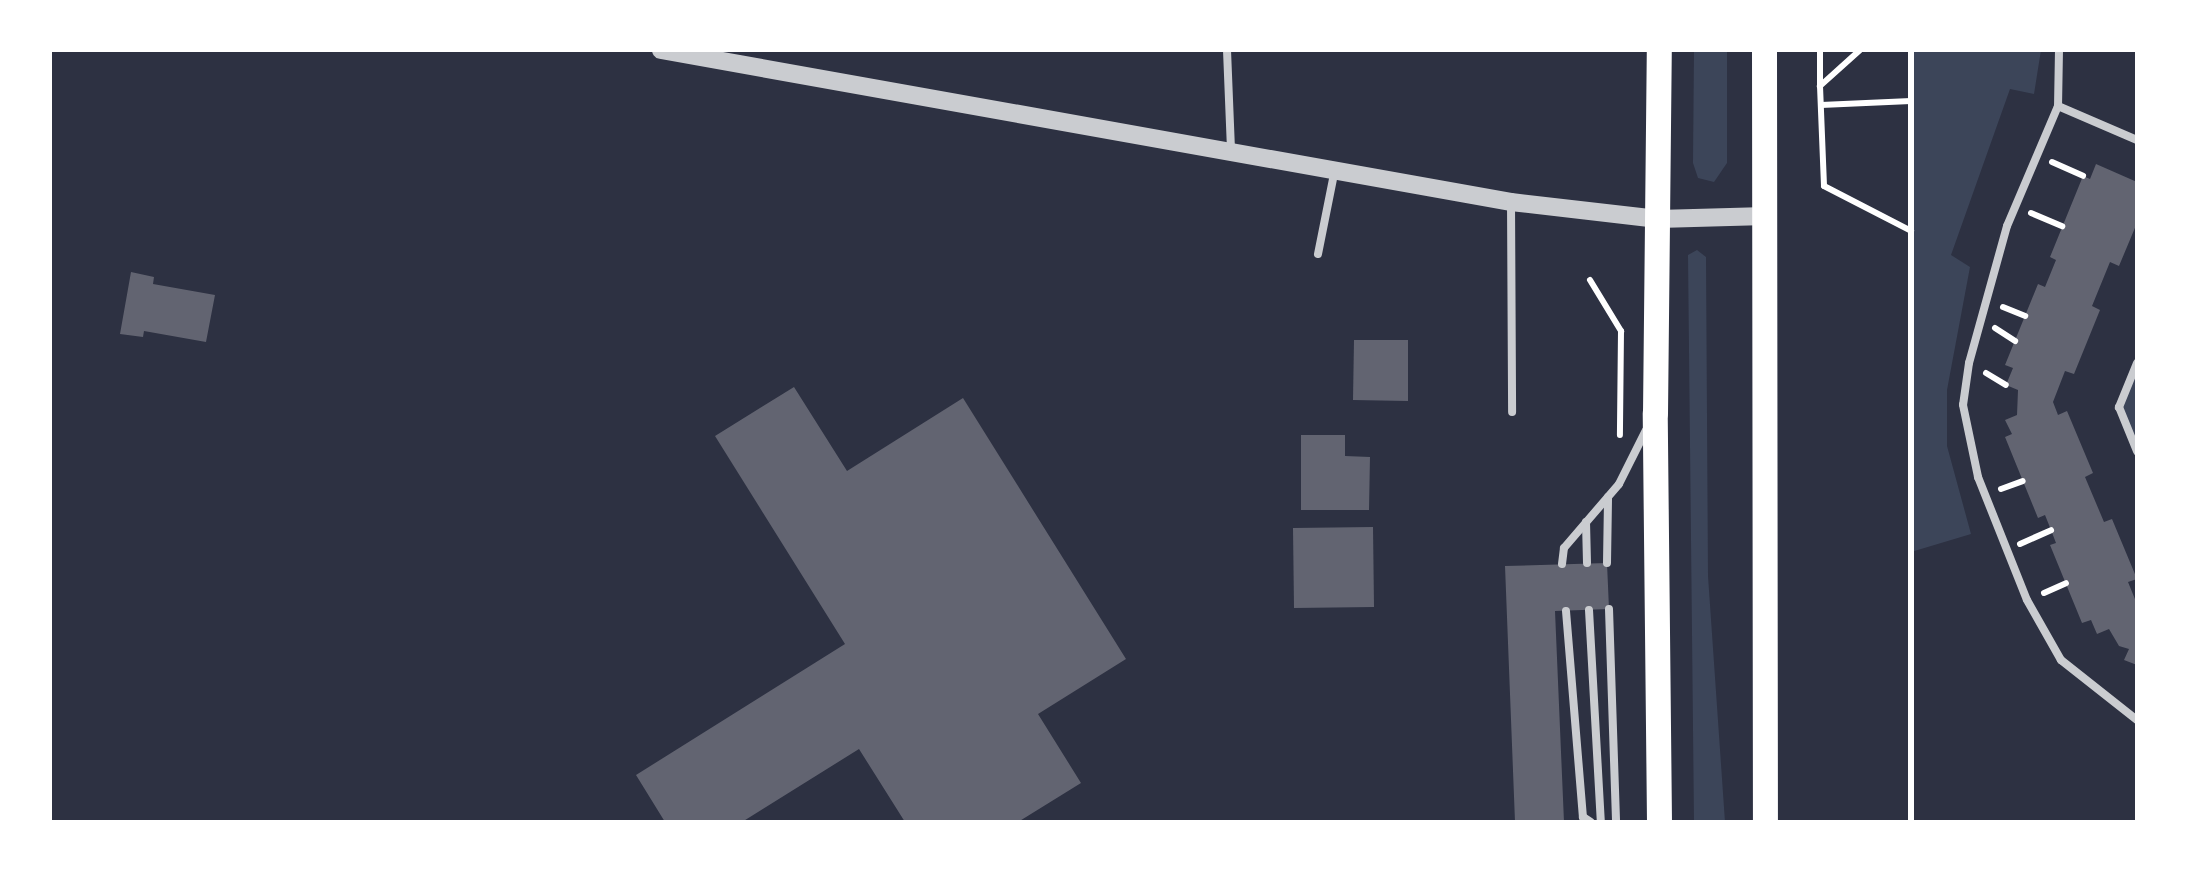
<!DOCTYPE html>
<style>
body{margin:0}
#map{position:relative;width:2187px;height:872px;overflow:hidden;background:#2d3142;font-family:"Alegreya Sans",sans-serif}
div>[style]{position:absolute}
.green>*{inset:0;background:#3c4559}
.building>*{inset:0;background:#626471}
.path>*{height:6px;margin:-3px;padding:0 3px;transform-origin:3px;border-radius:3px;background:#fff}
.service>*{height:8px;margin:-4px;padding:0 4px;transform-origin:4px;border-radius:4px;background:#caccd0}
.tertiary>*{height:18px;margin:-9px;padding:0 9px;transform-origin:9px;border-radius:9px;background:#caccd0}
.primary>*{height:25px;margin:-12.5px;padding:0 12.5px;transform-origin:12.5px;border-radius:12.5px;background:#fff}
span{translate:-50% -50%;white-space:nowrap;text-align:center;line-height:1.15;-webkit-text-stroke:8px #fff;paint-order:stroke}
.frame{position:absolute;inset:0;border:52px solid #fff;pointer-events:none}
</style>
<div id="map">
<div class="green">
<div style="clip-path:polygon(1694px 50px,1727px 50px,1727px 163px,1714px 182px,1698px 178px,1693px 163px)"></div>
<div style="clip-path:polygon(1911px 50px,2041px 50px,2034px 94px,2010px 89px,1951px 255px,1970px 267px,1947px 390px,1947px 446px,1971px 534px,1911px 552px)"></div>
<div style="clip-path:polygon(1697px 250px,1706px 257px,1708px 576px,1725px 822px,1694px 822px,1688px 255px)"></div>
<div style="clip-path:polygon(2137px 363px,2137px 451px,2119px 407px)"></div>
</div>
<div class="building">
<div style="clip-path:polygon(2096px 164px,2137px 182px,2137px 223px,2119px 266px,2110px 262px,2092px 306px,2100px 310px,2074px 374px,2065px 371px,2053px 402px,2058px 415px,2067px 411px,2093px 473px,2085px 477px,2104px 522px,2112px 519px,2137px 579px,2128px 582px,2137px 604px,2137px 665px,2124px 660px,2129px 649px,2119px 646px,2109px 629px,2097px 634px,2091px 620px,2082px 623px,2050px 545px,2056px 543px,2051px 530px,2045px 515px,2038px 518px,2005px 437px,2012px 434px,2005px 420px,2017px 415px,2018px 390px,2006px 385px,2013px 368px,2005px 365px,2038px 284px,2045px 287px,2056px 260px,2050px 257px,2083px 176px,2090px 179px)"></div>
<div style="clip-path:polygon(131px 272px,154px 277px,153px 284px,215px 295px,206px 342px,144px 331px,143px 337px,120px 334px)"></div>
<div style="clip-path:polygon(1354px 340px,1408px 340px,1408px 401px,1353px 400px)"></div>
<div style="clip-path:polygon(794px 387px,847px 471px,963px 398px,1126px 659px,1038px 714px,1081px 783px,1018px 822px,905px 822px,859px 749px,742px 822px,665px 822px,636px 775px,845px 644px,715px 436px)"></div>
<div style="clip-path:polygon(1301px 435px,1345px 435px,1345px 456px,1370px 457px,1369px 510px,1301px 510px)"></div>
<div style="clip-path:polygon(1373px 527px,1374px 607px,1294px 608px,1293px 528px)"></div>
<div style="clip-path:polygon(1607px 563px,1609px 609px,1555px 611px,1564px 822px,1515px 822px,1505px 566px)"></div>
</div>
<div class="path">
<div style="left:1820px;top:50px;width:36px;rotate:90deg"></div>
<div style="left:1860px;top:50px;width:54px;rotate:138deg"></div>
<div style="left:1820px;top:86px;width:100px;rotate:87.7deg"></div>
<div style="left:1824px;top:186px;width:98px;rotate:27.3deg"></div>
<div style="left:1821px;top:105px;width:90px;rotate:-2.5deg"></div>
<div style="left:2052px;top:162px;width:34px;rotate:24deg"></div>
<div style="left:2031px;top:213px;width:34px;rotate:23deg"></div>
<div style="left:1590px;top:280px;width:60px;rotate:58.7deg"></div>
<div style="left:1621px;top:331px;width:104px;rotate:90.6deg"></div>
<div style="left:2003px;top:307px;width:24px;rotate:22deg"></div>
<div style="left:1995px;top:328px;width:24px;rotate:33deg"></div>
<div style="left:1986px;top:373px;width:23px;rotate:31deg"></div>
<div style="left:2001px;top:489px;width:23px;rotate:-20deg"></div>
<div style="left:2020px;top:544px;width:34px;rotate:-24deg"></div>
<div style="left:2044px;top:593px;width:24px;rotate:-24deg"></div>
<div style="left:1911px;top:822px;width:772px;rotate:-90deg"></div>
</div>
<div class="service">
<div style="left:1227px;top:50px;width:101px;rotate:87.7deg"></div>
<div style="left:2059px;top:50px;width:56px;rotate:91deg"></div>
<div style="left:2058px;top:106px;width:86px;rotate:23.3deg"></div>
<div style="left:2058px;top:106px;width:130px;rotate:113deg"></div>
<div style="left:2007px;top:226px;width:142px;rotate:105.5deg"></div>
<div style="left:1969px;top:363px;width:42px;rotate:98.1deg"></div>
<div style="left:1963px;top:405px;width:74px;rotate:78.2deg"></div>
<div style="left:1978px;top:477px;width:132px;rotate:68.3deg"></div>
<div style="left:2027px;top:600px;width:69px;rotate:60.5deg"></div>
<div style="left:2061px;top:660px;width:97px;rotate:38.3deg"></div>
<div style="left:1511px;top:202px;width:210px;rotate:89.7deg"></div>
<div style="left:1318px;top:254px;width:87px;rotate:-78.7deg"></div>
<div style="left:2137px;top:363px;width:48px;rotate:112.2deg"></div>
<div style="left:2119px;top:407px;width:48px;rotate:67.8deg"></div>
<div style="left:1586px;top:522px;width:41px;rotate:88.6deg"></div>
<div style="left:1607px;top:563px;width:66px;rotate:-89.1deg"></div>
<div style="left:1562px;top:564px;width:16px;rotate:-83deg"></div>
<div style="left:1564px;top:548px;width:84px;rotate:-49.3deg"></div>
<div style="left:1619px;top:484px;width:60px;rotate:-63.4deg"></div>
<div style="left:1609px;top:609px;width:213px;rotate:88.1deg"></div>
<div style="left:1589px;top:610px;width:212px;rotate:86.8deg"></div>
<div style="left:1566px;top:611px;width:207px;rotate:85.3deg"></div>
<div style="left:1583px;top:817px;width:9px;rotate:32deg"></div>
</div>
<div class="tertiary">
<div style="left:661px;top:50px;width:863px;rotate:10.14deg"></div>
<div style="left:1511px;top:202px;width:148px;rotate:6.6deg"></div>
<div style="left:1658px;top:219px;width:108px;rotate:-1.6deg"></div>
</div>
<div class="primary">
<div style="left:1764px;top:50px;width:772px;rotate:89.93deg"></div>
<div style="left:1659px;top:822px;width:409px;rotate:-90.6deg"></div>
<div style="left:1655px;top:413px;width:363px;rotate:-89.4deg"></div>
</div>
<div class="frame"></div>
</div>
